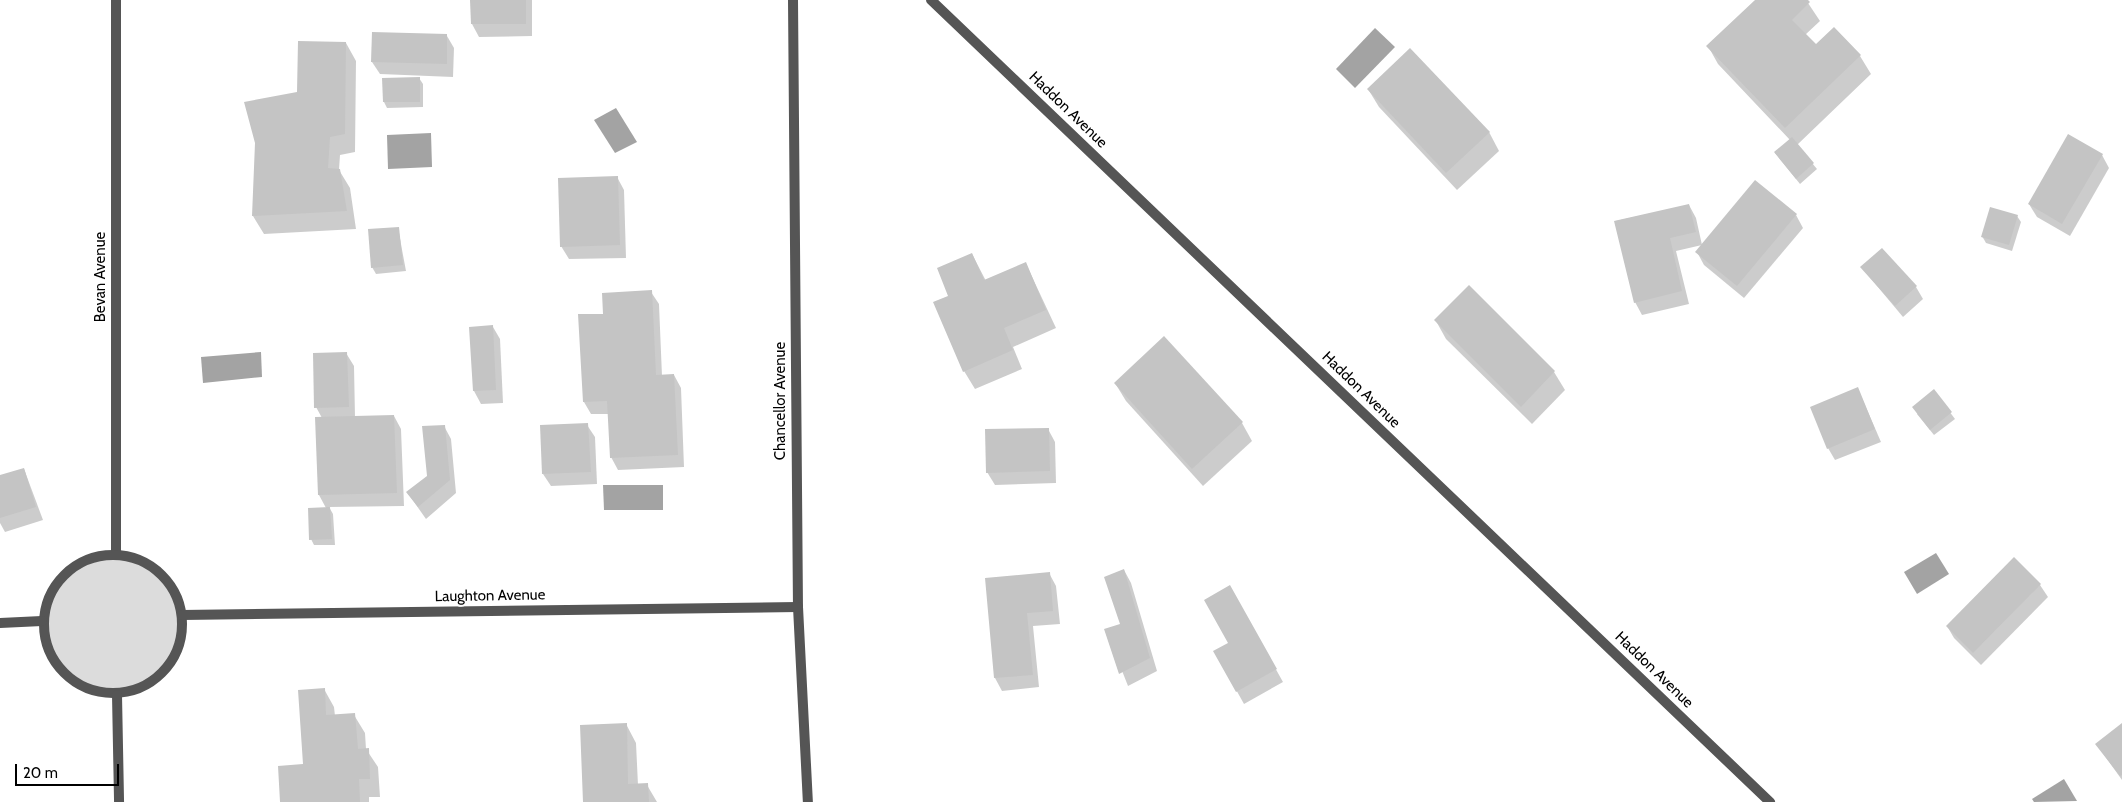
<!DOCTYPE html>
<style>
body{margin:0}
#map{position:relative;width:2122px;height:802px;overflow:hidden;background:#fff;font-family:Cabin,sans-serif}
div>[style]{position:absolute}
.green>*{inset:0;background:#dcdcdc}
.round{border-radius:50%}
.water>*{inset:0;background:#a3a3a3}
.shadow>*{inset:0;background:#0003}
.building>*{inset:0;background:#c4c4c4}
.minor>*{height:10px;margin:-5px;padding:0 5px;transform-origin:5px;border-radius:5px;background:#555}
.minor>.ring{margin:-5px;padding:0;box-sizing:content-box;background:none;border:10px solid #555;border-radius:50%}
span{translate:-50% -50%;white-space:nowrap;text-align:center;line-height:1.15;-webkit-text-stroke:4px #fff;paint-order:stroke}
.street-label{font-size:15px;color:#000}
.scale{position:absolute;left:15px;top:764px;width:104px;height:22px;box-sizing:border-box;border:2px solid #000;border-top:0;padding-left:6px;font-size:15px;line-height:18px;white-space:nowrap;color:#000;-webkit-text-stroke:4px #fff;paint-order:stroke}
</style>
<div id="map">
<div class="green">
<div class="round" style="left:44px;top:555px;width:138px;height:138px"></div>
</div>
<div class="water">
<div style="clip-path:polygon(1375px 28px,1395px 47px,1355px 88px,1336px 69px)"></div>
<div style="clip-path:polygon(616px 108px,637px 142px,615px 153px,594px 120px)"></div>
<div style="clip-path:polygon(431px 133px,432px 167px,388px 169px,387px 135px)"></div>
<div style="clip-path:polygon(261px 352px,262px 377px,203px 383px,201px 357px)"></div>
<div style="clip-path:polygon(603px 485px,663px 485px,663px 510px,604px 510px)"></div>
<div style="clip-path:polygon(1936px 553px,1949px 574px,1917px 594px,1904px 572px)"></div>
<div style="clip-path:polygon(2064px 779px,2077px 801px,2034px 802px,2032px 799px)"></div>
</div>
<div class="shadow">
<div style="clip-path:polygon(472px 0,532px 0,532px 36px,479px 37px,472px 24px)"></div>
<div style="clip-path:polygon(1756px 0,1806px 0,1820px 21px,1805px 35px,1816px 46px,1834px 29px,1860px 56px,1871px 74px,1797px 145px,1817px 169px,1800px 184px,1775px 153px,1790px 140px,1718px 64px,1708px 46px)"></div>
<div style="clip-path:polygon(447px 36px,454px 48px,453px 77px,380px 74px,372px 62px)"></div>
<div style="clip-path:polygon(346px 43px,356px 61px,355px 152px,340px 155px,339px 170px,350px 188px,356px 229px,264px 234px,253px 216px,298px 93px)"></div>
<div style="clip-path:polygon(419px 78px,423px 84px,423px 107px,387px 108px,384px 102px,383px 79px)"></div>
<div style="clip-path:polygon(1368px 89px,1489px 132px,1499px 151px,1457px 190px,1379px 107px)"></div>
<div style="clip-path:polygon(2102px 155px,2109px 168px,2070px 236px,2037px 217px,2029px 204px)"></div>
<div style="clip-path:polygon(617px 177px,624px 190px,626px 258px,569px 259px,561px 246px)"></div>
<div style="clip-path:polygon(1689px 205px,1696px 218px,1702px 245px,1676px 251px,1689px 304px,1642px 315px,1635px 302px,1616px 221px)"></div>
<div style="clip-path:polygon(1796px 215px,1803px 228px,1744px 298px,1704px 265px,1697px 252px)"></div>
<div style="clip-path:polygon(2017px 216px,2021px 222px,2012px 251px,1986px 243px,1982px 236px)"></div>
<div style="clip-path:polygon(398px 228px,406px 271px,376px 274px,372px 267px)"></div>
<div style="clip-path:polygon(972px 254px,986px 281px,1026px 264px,1056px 328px,1013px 347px,1022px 369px,975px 389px,964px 371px,950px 297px)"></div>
<div style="clip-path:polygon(1862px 268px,1916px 287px,1923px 299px,1903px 317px)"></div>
<div style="clip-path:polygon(1469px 287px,1554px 372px,1565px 390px,1532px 424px,1446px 339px,1436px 321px)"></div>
<div style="clip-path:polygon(651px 292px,659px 304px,662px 376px,674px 375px,681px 388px,684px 467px,618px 470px,611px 457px,609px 414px,591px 414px,584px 402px,604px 315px)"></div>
<div style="clip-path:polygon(493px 327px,500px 339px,503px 403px,481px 404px,474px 391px,471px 328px)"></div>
<div style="clip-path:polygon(346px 353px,354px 366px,355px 417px,394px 416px,401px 429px,404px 506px,329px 507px,333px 514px,335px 545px,314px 545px,311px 539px,326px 508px,319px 495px,322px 418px,316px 407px)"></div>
<div style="clip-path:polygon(1115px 383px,1242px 423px,1252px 441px,1203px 486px,1126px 401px)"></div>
<div style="clip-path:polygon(1858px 389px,1881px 442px,1835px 460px,1828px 448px)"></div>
<div style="clip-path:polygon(1934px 391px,1955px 419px,1934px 435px,1917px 414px)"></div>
<div style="clip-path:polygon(587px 425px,595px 437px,597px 484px,551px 486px,543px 474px)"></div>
<div style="clip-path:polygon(444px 426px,451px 439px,456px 493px,426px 519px,407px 492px,428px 476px)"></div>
<div style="clip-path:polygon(1048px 429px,1055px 442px,1056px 483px,995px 485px,987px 472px)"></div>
<div style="clip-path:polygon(24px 469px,43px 520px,5px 532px,0 523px,0 477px)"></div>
<div style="clip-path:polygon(2014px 558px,2040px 585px,2048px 597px,1981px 665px,1954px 638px,1947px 626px)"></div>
<div style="clip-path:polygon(1124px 570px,1131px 583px,1157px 671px,1128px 686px,1106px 630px,1122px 624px)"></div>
<div style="clip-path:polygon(1049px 573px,1056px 586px,1060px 624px,1033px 626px,1039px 687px,1002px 691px,995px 678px,986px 579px)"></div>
<div style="clip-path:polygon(1230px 587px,1283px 682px,1244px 704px,1215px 652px,1230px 643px)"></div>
<div style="clip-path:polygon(324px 689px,334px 707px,335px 716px,354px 715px,365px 733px,366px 749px,378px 767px,380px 797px,369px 797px,369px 802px,281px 802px,304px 766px)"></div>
<div style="clip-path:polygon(626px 724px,636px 743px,638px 785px,647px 785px,657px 802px,584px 802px)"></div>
<div style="clip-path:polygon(2122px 724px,2122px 780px,2097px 745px)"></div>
</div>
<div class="building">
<div style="clip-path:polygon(470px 0,526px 0,526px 24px,471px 24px)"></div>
<div style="clip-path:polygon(1755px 0,1808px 0,1810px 2px,1792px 20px,1816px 44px,1834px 27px,1861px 55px,1785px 128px,1706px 46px)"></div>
<div style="clip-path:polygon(372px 32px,447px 34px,447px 64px,371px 62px)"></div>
<div style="clip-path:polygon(298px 41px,346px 42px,345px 134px,330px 137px,328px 168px,340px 169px,347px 211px,252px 216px,255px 143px,244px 102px,297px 92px)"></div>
<div style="clip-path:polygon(1410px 48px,1490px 132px,1446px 173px,1367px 89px)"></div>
<div style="clip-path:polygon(420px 77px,420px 102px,383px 102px,382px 78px)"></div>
<div style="clip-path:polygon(2068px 134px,2103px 154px,2062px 224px,2028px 204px)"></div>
<div style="clip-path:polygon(1792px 137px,1814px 163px,1796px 179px,1774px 152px)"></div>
<div style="clip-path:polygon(618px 176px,620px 245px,560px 247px,558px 178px)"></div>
<div style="clip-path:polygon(1755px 180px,1797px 214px,1737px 286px,1695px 252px)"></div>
<div style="clip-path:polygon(1689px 204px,1696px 232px,1670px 238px,1682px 291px,1634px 303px,1614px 221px)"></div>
<div style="clip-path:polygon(1990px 207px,2018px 215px,2009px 245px,1981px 237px)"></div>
<div style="clip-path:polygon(399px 227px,403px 265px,371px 268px,368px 229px)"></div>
<div style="clip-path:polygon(1882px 248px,1917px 286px,1895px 306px,1860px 267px)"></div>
<div style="clip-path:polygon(972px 253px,984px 280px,1026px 262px,1046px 310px,1004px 328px,1013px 350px,963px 372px,933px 302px,948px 296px,937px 268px)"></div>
<div style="clip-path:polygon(1469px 285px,1555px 371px,1521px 407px,1434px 320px)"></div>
<div style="clip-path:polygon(652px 290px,656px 375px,674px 374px,678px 455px,610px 458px,607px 401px,583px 402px,578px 314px,603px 314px,602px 293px)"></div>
<div style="clip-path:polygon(493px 325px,496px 390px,473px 391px,469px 327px)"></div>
<div style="clip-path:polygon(1164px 336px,1243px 422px,1192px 469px,1114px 383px)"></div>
<div style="clip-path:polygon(347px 352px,349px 407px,314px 408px,313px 353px)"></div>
<div style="clip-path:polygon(1858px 387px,1875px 429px,1827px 449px,1810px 407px)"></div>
<div style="clip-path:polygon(1934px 389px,1952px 412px,1930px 430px,1912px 407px)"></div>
<div style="clip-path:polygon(394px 415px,397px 493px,318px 495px,315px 417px)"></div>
<div style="clip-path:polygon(588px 423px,591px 472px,542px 474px,540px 425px)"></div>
<div style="clip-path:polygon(445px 425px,450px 480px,418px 507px,406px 492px,427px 476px,422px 426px)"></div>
<div style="clip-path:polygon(1049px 428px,1050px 471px,986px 473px,985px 429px)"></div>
<div style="clip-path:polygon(24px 468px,36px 507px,0 518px,0 475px)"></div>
<div style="clip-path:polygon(330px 507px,332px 539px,309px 540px,308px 508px)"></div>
<div style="clip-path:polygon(2014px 557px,2041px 584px,1973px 653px,1946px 626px)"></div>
<div style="clip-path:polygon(1124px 569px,1150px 658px,1119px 674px,1104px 629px,1120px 624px,1104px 577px)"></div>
<div style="clip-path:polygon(1050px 572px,1053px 611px,1027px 613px,1033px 675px,994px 678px,985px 578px)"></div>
<div style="clip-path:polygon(1230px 585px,1277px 669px,1236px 692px,1213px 651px,1228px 643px,1204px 600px)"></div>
<div style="clip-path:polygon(325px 688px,326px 715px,355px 713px,358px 749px,369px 748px,370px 779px,359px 779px,360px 802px,280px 802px,278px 766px,303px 764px,298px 690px)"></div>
<div style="clip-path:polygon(627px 723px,628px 784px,648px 783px,649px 802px,583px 802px,580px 725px)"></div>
<div style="clip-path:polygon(2122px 723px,2122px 775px,2120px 776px,2095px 744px)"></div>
</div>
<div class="minor">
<div style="left:116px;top:0;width:554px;rotate:90deg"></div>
<div style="left:793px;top:0;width:607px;rotate:89.53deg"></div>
<div style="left:798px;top:607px;width:195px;rotate:87.1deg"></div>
<div style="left:931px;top:0;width:1161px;rotate:43.71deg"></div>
<div class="ring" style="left:44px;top:555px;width:128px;height:128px"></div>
<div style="left:182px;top:615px;width:616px;rotate:-0.74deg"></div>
<div style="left:0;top:623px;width:42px;rotate:-2.7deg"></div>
<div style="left:117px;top:695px;width:107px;rotate:88.9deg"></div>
</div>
<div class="street-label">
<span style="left:1068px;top:110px;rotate:44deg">Haddon Avenue</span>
<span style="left:101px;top:277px;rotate:-90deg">Bevan Avenue</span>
<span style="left:1361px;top:390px;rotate:44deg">Haddon Avenue</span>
<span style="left:781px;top:401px;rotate:-90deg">Chancellor Avenue</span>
<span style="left:490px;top:596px;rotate:-1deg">Laughton Avenue</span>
<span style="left:1654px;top:670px;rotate:44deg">Haddon Avenue</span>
</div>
<div class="scale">20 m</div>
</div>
